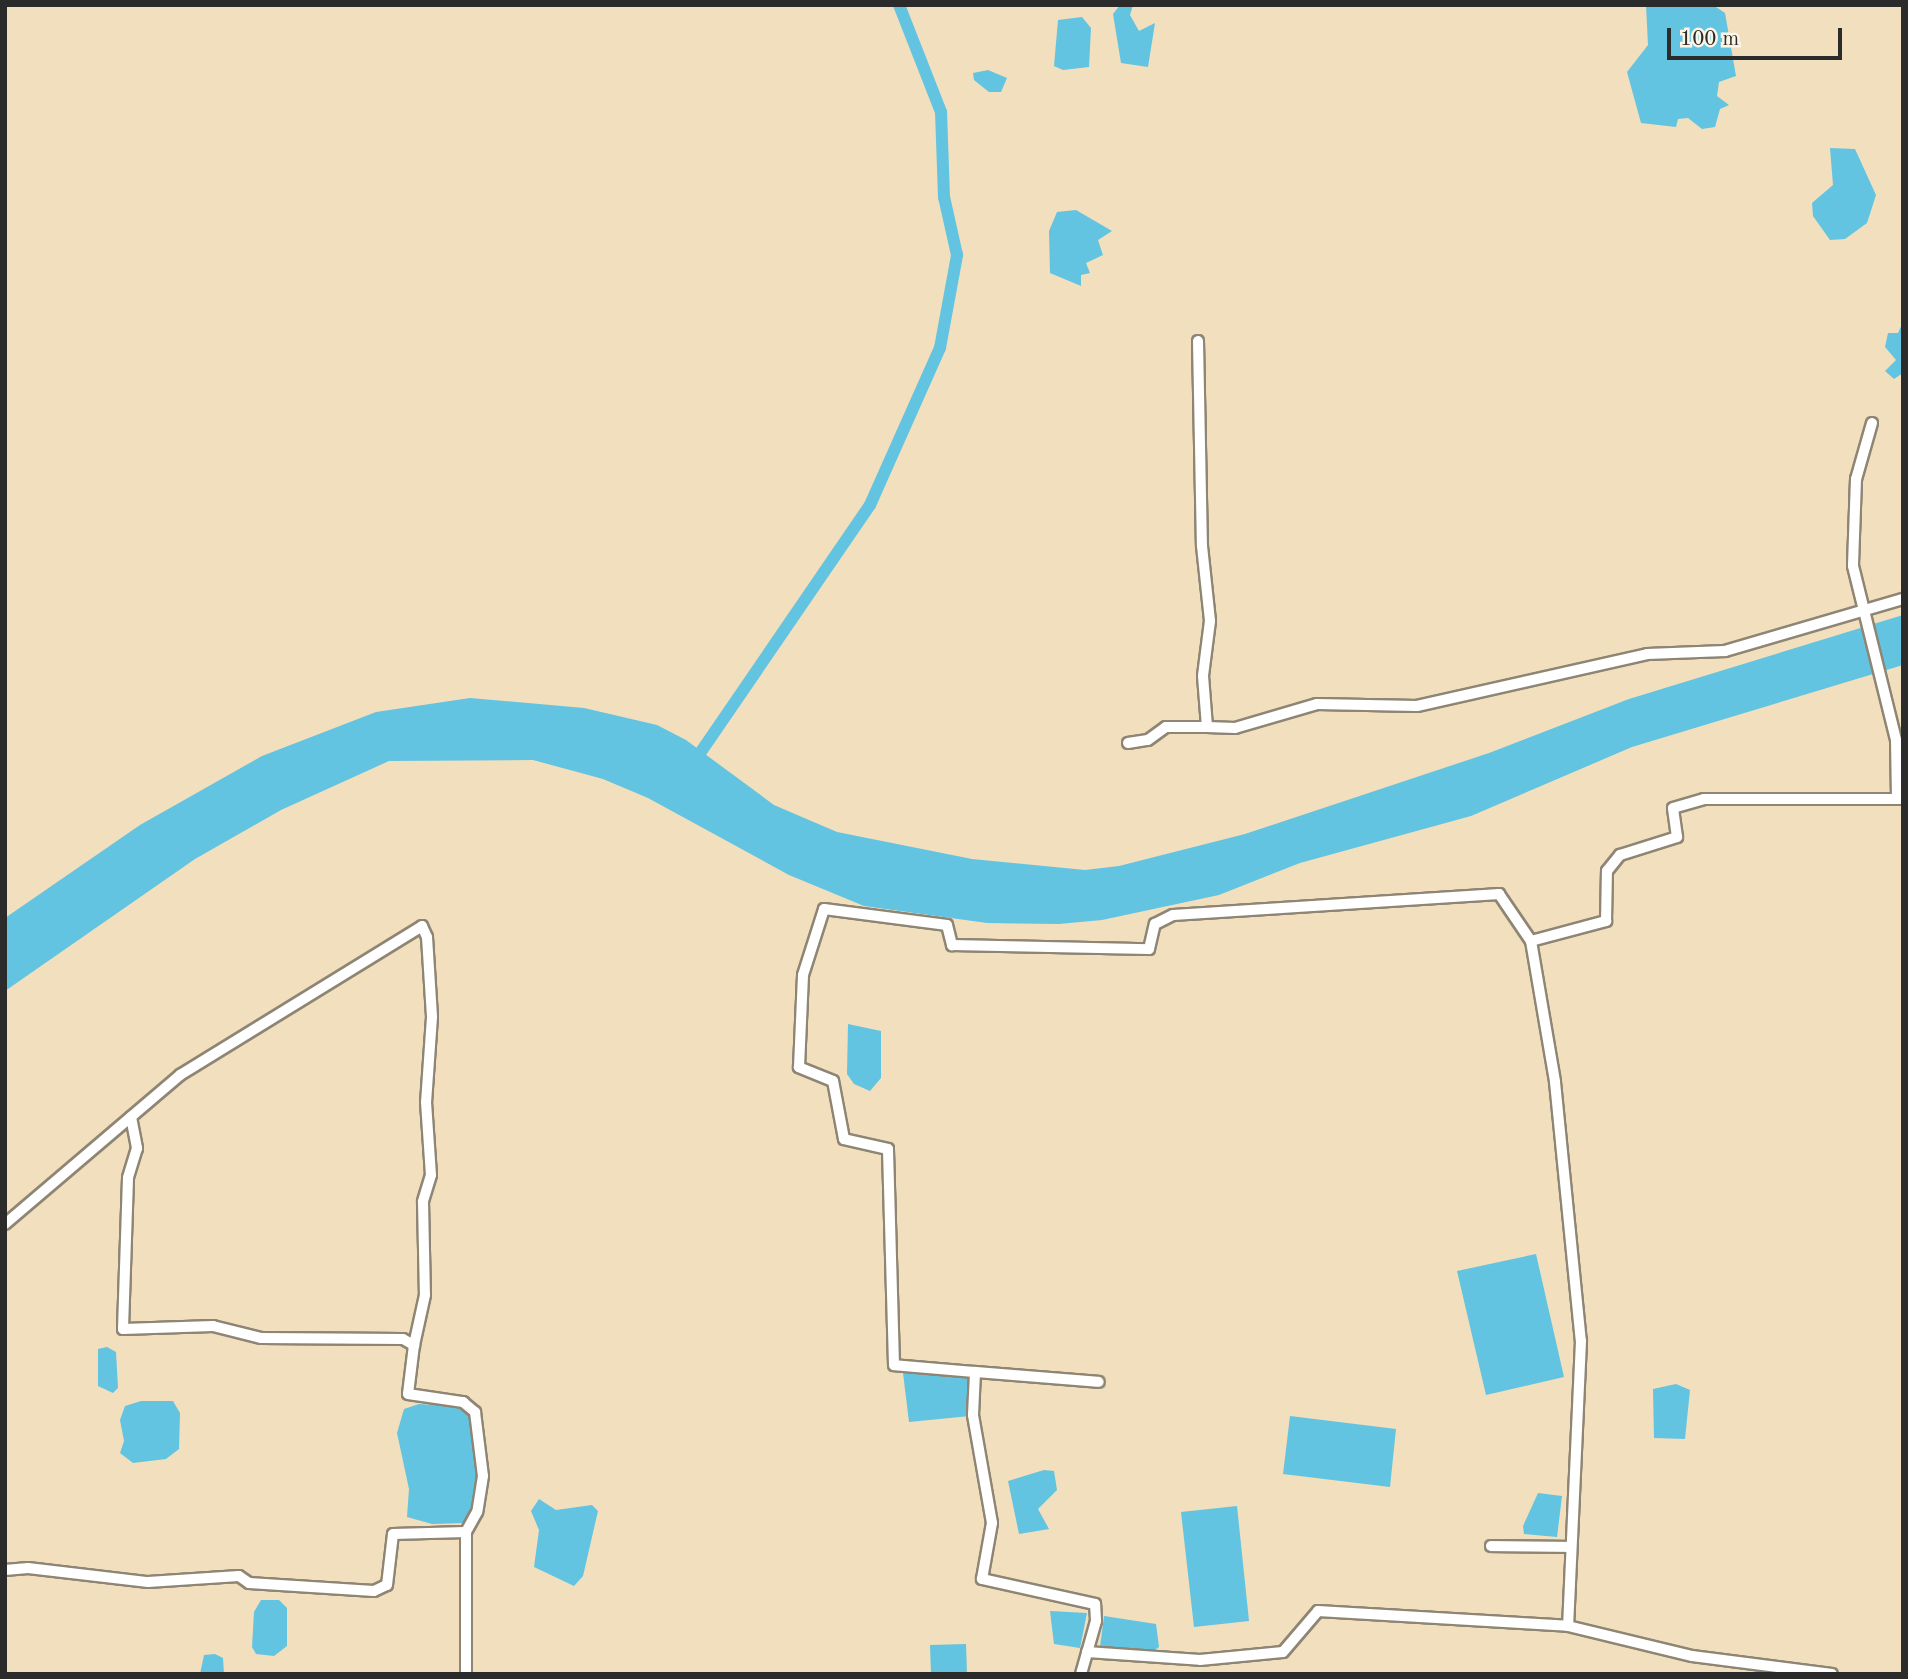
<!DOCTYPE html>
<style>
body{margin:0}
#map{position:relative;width:1908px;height:1679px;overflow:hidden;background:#f1dfbe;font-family:"Old Standard TT",serif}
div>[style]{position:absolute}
.water>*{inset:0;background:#62c4e0}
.canal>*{height:12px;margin:-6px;padding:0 6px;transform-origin:6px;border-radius:6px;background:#62c4e0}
.roads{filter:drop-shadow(2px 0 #8e8574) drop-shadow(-2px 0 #8e8574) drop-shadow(0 2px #8e8574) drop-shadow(0 -2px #8e8574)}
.minor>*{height:10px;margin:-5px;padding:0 5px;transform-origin:5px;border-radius:5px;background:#fff}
span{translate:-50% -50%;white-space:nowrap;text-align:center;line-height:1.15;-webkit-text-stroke:6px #fcf5e5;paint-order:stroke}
.frame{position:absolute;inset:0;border:7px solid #2b2b2b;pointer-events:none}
.scale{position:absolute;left:1667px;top:28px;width:175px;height:32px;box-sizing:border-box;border:4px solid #2b2b2b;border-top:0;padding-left:9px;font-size:21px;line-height:24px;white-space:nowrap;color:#2b2b2b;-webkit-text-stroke:5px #fcf5e5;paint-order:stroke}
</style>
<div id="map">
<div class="water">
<div style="clip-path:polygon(1120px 5px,1133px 5px,1130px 15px,1139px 31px,1155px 23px,1148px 67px,1121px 63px,1113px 14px)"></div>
<div style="clip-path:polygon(1646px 5px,1713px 5px,1725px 13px,1736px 76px,1719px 82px,1717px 96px,1729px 105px,1720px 109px,1715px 127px,1702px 129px,1688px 118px,1678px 119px,1676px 127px,1641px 123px,1627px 72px,1648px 45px)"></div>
<div style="clip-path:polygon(1082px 17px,1091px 28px,1089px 67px,1063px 70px,1054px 66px,1058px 20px)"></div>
<div style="clip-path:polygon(988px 70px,1007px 78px,1001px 92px,989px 92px,974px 80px,973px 73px)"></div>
<div style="clip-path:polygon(1830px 148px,1855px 149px,1876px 195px,1867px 223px,1845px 239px,1830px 240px,1813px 216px,1812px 203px,1833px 185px)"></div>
<div style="clip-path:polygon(1076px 210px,1112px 231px,1098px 240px,1103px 255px,1086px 263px,1090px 273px,1081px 275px,1081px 286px,1050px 273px,1049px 231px,1057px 212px)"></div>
<div style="clip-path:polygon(1903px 322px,1903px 373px,1894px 379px,1885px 371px,1896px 360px,1885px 347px,1888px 333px,1898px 333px)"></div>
<div style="clip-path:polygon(1903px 615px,1903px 665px,1632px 747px,1471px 816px,1300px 863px,1219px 895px,1102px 920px,1059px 924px,987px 923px,864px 906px,789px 875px,648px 798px,603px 779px,533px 760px,389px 761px,281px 810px,195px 859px,5px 991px,5px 918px,140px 825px,262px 756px,376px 712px,470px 698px,584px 708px,657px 725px,686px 740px,774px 805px,837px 832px,972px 859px,1085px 870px,1119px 866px,1245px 834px,1489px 753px,1629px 699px)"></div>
<div style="clip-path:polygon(848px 1024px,881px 1031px,881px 1078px,870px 1091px,854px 1084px,847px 1074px)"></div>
<div style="clip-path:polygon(1536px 1254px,1564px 1377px,1486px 1395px,1457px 1271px)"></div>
<div style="clip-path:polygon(107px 1347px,116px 1352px,118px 1388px,113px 1393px,98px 1386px,98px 1349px)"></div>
<div style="clip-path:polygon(903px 1373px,969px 1376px,970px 1416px,909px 1422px)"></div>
<div style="clip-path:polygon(1676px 1384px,1690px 1390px,1685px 1439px,1654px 1438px,1653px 1389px)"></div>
<div style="clip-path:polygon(141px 1401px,173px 1401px,180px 1413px,179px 1449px,166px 1459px,133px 1463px,120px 1453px,124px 1441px,120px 1420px,125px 1406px)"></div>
<div style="clip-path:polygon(419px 1404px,466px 1407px,475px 1430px,478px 1497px,466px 1523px,432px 1524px,407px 1517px,409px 1489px,397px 1433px,404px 1409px)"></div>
<div style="clip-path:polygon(1290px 1416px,1396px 1429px,1390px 1487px,1283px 1474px)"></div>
<div style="clip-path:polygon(1044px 1470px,1054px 1471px,1057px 1490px,1038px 1509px,1049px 1529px,1019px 1534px,1008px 1481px)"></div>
<div style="clip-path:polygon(1538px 1493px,1562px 1496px,1557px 1537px,1524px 1534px,1523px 1526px)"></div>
<div style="clip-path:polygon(539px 1499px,556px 1510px,592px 1505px,598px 1511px,583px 1576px,574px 1586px,534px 1567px,539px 1530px,531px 1511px)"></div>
<div style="clip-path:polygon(1237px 1506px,1249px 1621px,1194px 1627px,1181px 1512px)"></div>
<div style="clip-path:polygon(261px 1600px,279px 1600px,287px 1608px,287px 1646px,274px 1656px,256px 1654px,252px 1647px,254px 1612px)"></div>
<div style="clip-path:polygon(1050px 1611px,1087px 1613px,1080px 1648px,1054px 1644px)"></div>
<div style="clip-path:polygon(1104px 1616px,1156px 1624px,1159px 1647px,1149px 1654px,1100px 1647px)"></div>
<div style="clip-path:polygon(966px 1644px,967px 1674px,931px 1674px,930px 1645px)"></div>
<div style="clip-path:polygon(215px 1654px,223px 1658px,224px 1674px,200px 1674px,204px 1655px)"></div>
</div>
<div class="canal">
<div style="left:694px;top:762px;width:311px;rotate:-55.6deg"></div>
<div style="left:870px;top:505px;width:172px;rotate:-66deg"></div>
<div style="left:940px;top:348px;width:95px;rotate:-79.6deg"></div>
<div style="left:957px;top:255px;width:59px;rotate:-102.6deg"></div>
<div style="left:944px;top:197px;width:85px;rotate:-92deg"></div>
<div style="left:941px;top:112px;width:115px;rotate:-111.4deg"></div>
</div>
<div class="roads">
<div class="minor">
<div style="left:1198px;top:341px;width:205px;rotate:88.9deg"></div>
<div style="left:1202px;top:546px;width:75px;rotate:83.9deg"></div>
<div style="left:1210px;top:621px;width:55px;rotate:97.3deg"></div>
<div style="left:1203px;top:676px;width:51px;rotate:85.5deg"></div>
<div style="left:1207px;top:727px;width:28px;rotate:2deg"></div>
<div style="left:1235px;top:728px;width:85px;rotate:-16.3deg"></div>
<div style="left:1317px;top:704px;width:100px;rotate:1.1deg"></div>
<div style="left:1417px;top:706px;width:236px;rotate:-12.7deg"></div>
<div style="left:1647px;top:654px;width:78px;rotate:-2.2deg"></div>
<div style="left:1725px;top:651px;width:185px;rotate:-16.3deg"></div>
<div style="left:1872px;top:423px;width:58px;rotate:105.9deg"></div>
<div style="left:1856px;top:479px;width:87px;rotate:92deg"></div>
<div style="left:1853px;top:566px;width:179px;rotate:76.1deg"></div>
<div style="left:1896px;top:740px;width:59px;rotate:89deg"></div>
<div style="left:1128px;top:743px;width:20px;rotate:-9deg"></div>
<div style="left:1148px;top:740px;width:22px;rotate:-36deg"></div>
<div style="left:1166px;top:727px;width:41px"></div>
<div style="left:1531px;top:941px;width:143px;rotate:80.3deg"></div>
<div style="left:1555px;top:1082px;width:260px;rotate:84.3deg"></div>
<div style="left:1581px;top:1341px;width:285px;rotate:92.6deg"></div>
<div style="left:1568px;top:1626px;width:128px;rotate:13.6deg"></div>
<div style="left:1692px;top:1656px;width:141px;rotate:7.3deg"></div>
<div style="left:131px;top:1117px;width:32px;rotate:79deg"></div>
<div style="left:137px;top:1148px;width:31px;rotate:107deg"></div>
<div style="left:128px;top:1178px;width:151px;rotate:91.9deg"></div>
<div style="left:123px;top:1329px;width:90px;rotate:-1.9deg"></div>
<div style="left:213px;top:1326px;width:49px;rotate:14deg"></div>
<div style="left:261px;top:1338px;width:142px;rotate:0.4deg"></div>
<div style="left:403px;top:1339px;width:13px;rotate:29deg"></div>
<div style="left:414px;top:1345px;width:49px;rotate:97deg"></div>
<div style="left:408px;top:1394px;width:56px;rotate:8.3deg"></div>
<div style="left:463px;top:1402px;width:16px;rotate:40deg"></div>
<div style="left:475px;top:1412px;width:64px;rotate:82.9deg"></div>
<div style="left:483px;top:1476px;width:36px;rotate:99deg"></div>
<div style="left:477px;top:1512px;width:23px;rotate:119deg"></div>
<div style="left:466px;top:1532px;width:142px;rotate:90deg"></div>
<div style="left:5px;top:1224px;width:230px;rotate:-40.4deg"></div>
<div style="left:180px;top:1075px;width:284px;rotate:-31.6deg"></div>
<div style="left:422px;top:926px;width:12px;rotate:66deg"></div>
<div style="left:427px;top:937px;width:80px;rotate:86.4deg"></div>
<div style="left:432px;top:1017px;width:85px;rotate:94deg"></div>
<div style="left:426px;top:1102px;width:73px;rotate:86.1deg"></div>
<div style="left:431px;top:1175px;width:28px;rotate:107deg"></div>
<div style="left:423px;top:1202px;width:93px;rotate:88.8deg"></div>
<div style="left:425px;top:1295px;width:51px;rotate:102.4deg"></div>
<div style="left:975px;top:1372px;width:124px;rotate:4.6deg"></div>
<div style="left:1491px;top:1546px;width:80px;rotate:0.7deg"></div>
<div style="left:5px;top:1570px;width:23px;rotate:-5deg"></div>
<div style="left:28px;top:1568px;width:121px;rotate:6.7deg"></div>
<div style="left:148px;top:1582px;width:91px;rotate:-3.8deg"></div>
<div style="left:239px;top:1576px;width:12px;rotate:35deg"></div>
<div style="left:249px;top:1583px;width:125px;rotate:3.7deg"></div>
<div style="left:374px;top:1591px;width:14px;rotate:-25deg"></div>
<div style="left:387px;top:1585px;width:51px;rotate:-83.3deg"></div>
<div style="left:393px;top:1534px;width:73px;rotate:-1.6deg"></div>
<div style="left:1087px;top:1652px;width:113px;rotate:4deg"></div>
<div style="left:1200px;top:1660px;width:83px;rotate:-5.5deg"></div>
<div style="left:1283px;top:1652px;width:54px;rotate:-49.5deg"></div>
<div style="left:1318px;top:1611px;width:250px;rotate:3.4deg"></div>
<div style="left:1081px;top:1674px;width:55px;rotate:-74.2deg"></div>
<div style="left:1096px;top:1621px;width:17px;rotate:-93deg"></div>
<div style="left:1095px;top:1604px;width:116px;rotate:-167.5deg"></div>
<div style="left:982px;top:1579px;width:57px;rotate:-79.9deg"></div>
<div style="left:992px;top:1523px;width:110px;rotate:-100deg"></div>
<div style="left:973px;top:1415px;width:43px;rotate:-87.3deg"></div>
<div style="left:975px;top:1372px;width:81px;rotate:-175.1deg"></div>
<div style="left:894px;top:1365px;width:216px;rotate:-91.6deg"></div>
<div style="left:888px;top:1149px;width:45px;rotate:-167.2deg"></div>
<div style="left:844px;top:1139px;width:59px;rotate:-100.7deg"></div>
<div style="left:833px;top:1081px;width:37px;rotate:-158deg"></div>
<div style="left:799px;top:1067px;width:92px;rotate:-87.5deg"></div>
<div style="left:803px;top:975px;width:69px;rotate:-72.3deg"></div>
<div style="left:824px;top:909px;width:124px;rotate:7.4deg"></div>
<div style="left:947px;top:925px;width:21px;rotate:76deg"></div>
<div style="left:952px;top:945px;width:197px;rotate:1.2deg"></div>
<div style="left:1149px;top:949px;width:26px;rotate:-77deg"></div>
<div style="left:1155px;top:924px;width:20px;rotate:-27deg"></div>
<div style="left:1173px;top:915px;width:327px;rotate:-3.7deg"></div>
<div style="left:1499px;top:894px;width:57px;rotate:55.8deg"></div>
<div style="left:1531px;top:941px;width:78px;rotate:-14.9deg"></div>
<div style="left:1606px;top:921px;width:50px;rotate:-88.9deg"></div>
<div style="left:1607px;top:871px;width:21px;rotate:-51deg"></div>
<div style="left:1620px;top:855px;width:60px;rotate:-17.5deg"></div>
<div style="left:1677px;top:837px;width:29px;rotate:-98deg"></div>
<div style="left:1673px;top:808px;width:32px;rotate:-16deg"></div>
<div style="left:1704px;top:799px;width:199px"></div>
</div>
</div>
<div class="frame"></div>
<div class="scale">100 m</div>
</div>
